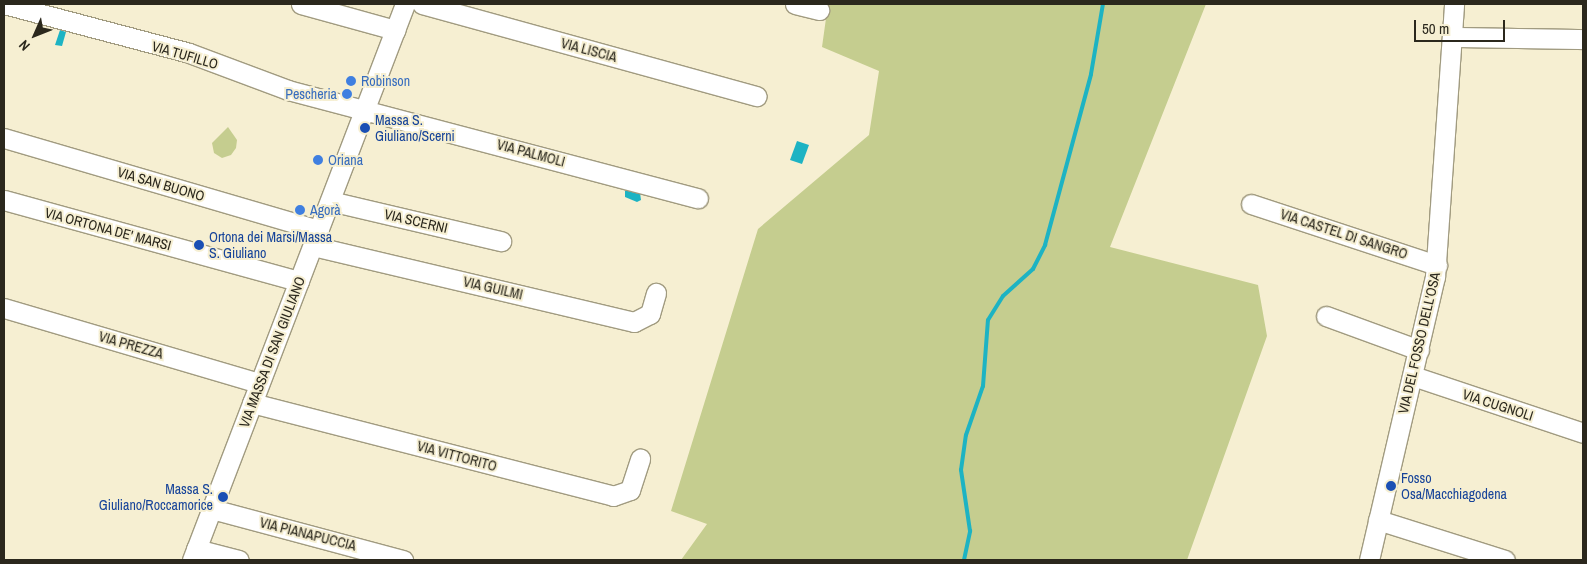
<!DOCTYPE html>
<meta charset="utf-8">
<style>
body{margin:0}
#map{position:relative;width:1587px;height:564px;overflow:hidden;background:#f6efd2;font-family:"Archivo Narrow",sans-serif}
div>[style]{position:absolute}
.green>*{inset:0;background:#c5cd8f}
.water>*{inset:0;background:#1db3c3}
.stream>*{height:4px;margin:-2px;padding:0 2px;transform-origin:2px;border-radius:2px;background:#1db3c3}
.roads{filter:drop-shadow(1px 0 #a19b80) drop-shadow(-1px 0 #a19b80) drop-shadow(0 1px #a19b80) drop-shadow(0 -1px #a19b80)}
.minor>*{height:19px;margin:-9.5px;padding:0 9.5px;transform-origin:9.5px;border-radius:9.5px;background:#fff}
.dots>*{width:14px;height:14px;translate:-50% -50%;box-sizing:border-box;border:2px solid #f6efd2;border-radius:50%}
span{translate:-50% -50%;white-space:nowrap;text-align:center;line-height:1.15;-webkit-text-stroke:4px #f6efd2;paint-order:stroke}
.street-label{font-size:14px;color:#2b281d}
.shop-label{font-size:14px;color:#366cbe}
.left{translate:0 -50%;text-align:left}
.right{translate:-100% -50%;text-align:right}
.transit-label{font-size:14px;color:#164399}
.frame{position:absolute;inset:0;border:5px solid #2b281d;pointer-events:none}
.north{position:absolute;left:10px;top:10px;width:50px;height:50px;-webkit-text-stroke:4px #f6efd2;paint-order:stroke;rotate:226deg;font-size:14px;font-weight:700;line-height:20px;text-align:center;color:#2b281d}
.north::after{content:'';display:block;margin:auto;width:18px;height:22px;background:#2b281d;clip-path:polygon(50% 0,100% 100%,50% 72%,0 100%)}
.scale{position:absolute;left:1414px;top:20px;width:91px;height:22px;box-sizing:border-box;border:2px solid #2b281d;border-top:0;padding-left:6px;font-size:15px;line-height:18px;white-space:nowrap;color:#2b281d;-webkit-text-stroke:4px #f6efd2;paint-order:stroke}
</style>
<div id="map">
<div class="green">
<div style="clip-path:polygon(828px 4px,1206px 4px,1110px 247px,1258px 285px,1267px 336px,1187px 560px,681px 560px,707px 524px,671px 511px,758px 229px,869px 135px,879px 71px,822px 47px)"></div>
<div style="clip-path:polygon(228px 127px,237px 140px,236px 148px,231px 155px,222px 158px,214px 153px,212px 143px)"></div>
</div>
<div class="water">
<div style="clip-path:polygon(60px 30px,66px 32px,62px 46px,55px 45px)"></div>
<div style="clip-path:polygon(797px 141px,809px 145px,802px 164px,790px 160px)"></div>
<div style="clip-path:polygon(629px 190px,640px 193px,641px 200px,637px 202px,625px 197px,625px 191px)"></div>
</div>
<div class="stream">
<div style="left:964px;top:560px;width:30px;rotate:-78deg"></div>
<div style="left:970px;top:531px;width:62px;rotate:-98.4deg"></div>
<div style="left:961px;top:470px;width:35px;rotate:-82deg"></div>
<div style="left:966px;top:435px;width:52px;rotate:-70.9deg"></div>
<div style="left:983px;top:386px;width:66px;rotate:-85.7deg"></div>
<div style="left:988px;top:320px;width:28px;rotate:-58deg"></div>
<div style="left:1003px;top:296px;width:40px;rotate:-42deg"></div>
<div style="left:1033px;top:269px;width:27px;rotate:-63deg"></div>
<div style="left:1045px;top:245px;width:177px;rotate:-74.9deg"></div>
<div style="left:1091px;top:74px;width:71px;rotate:-80.3deg"></div>
</div>
<div class="roads">
<div class="minor">
<div style="left:4px;top:4px;width:191px;rotate:14.8deg"></div>
<div style="left:189px;top:53px;width:106px;rotate:20.5deg"></div>
<div style="left:288px;top:90px;width:424px;rotate:14.8deg"></div>
<div style="left:301px;top:4px;width:98px;rotate:15.5deg"></div>
<div style="left:422px;top:4px;width:347px;rotate:15.4deg"></div>
<div style="left:795px;top:4px;width:25px;rotate:14deg"></div>
<div style="left:1452px;top:37px;width:131px;rotate:0.9deg"></div>
<div style="left:4px;top:138px;width:328px;rotate:16.3deg"></div>
<div style="left:4px;top:200px;width:306px;rotate:15.4deg"></div>
<div style="left:330px;top:201px;width:176px;rotate:13.2deg"></div>
<div style="left:1251px;top:204px;width:196px;rotate:18.2deg"></div>
<div style="left:313px;top:246px;width:330px;rotate:13.3deg"></div>
<div style="left:634px;top:322px;width:18px;rotate:-27deg"></div>
<div style="left:650px;top:314px;width:22px;rotate:-74deg"></div>
<div style="left:4px;top:308px;width:266px;rotate:16.4deg"></div>
<div style="left:1326px;top:316px;width:99px;rotate:20.1deg"></div>
<div style="left:1413px;top:376px;width:179px;rotate:18.5deg"></div>
<div style="left:252px;top:403px;width:373px;rotate:14.4deg"></div>
<div style="left:613px;top:496px;width:18px;rotate:-19deg"></div>
<div style="left:630px;top:490px;width:33px;rotate:-72deg"></div>
<div style="left:212px;top:509px;width:198px;rotate:15deg"></div>
<div style="left:1378px;top:520px;width:133px;rotate:17.5deg"></div>
<div style="left:196px;top:549px;width:44px;rotate:14.3deg"></div>
<div style="left:192px;top:560px;width:595px;rotate:-69.04deg"></div>
<div style="left:1369px;top:560px;width:291px;rotate:-76.9deg"></div>
<div style="left:1435px;top:277px;width:274px;rotate:-86deg"></div>
</div>
</div>
<div class="dots">
<div style="left:351px;top:81px;background:#3f7fe0"></div>
<div style="left:347px;top:94px;background:#3f7fe0"></div>
<div style="left:365px;top:128px;background:#1a4fb4"></div>
<div style="left:318px;top:160px;background:#3f7fe0"></div>
<div style="left:300px;top:210px;background:#3f7fe0"></div>
<div style="left:199px;top:245px;background:#1a4fb4"></div>
<div style="left:1391px;top:486px;background:#1a4fb4"></div>
<div style="left:223px;top:497px;background:#1a4fb4"></div>
</div>
<div class="street-label">
<span style="left:589px;top:50px;rotate:15deg">VIA LISCIA</span>
<span style="left:185px;top:55px;rotate:16deg">VIA TUFILLO</span>
<span style="left:531px;top:153px;rotate:15deg">VIA PALMOLI</span>
<span style="left:161px;top:184px;rotate:16deg">VIA SAN BUONO</span>
<span style="left:416px;top:221px;rotate:13deg">VIA SCERNI</span>
<span style="left:108px;top:229px;rotate:15deg">VIA ORTONA DE' MARSI</span>
<span style="left:1344px;top:234px;rotate:18deg">VIA CASTEL DI SANGRO</span>
<span style="left:493px;top:288px;rotate:13deg">VIA GUILMI</span>
<span style="left:1419px;top:343px;rotate:-77deg">VIA DEL FOSSO DELL'OSA</span>
<span style="left:131px;top:345px;rotate:16deg">VIA PREZZA</span>
<span style="left:272px;top:352px;rotate:-69deg">VIA MASSA DI SAN GIULIANO</span>
<span style="left:1498px;top:405px;rotate:18deg">VIA CUGNOLI</span>
<span style="left:457px;top:456px;rotate:15deg">VIA VITTORITO</span>
<span style="left:308px;top:534px;rotate:14deg">VIA PIANAPUCCIA</span>
</div>
<div class="shop-label">
<span class="left" style="left:361px;top:81px">Robinson</span>
<span class="right" style="left:337px;top:94px">Pescheria</span>
<span class="left" style="left:328px;top:160px">Oriana</span>
<span class="left" style="left:310px;top:210px">Agorà</span>
</div>
<div class="transit-label">
<span class="left" style="left:375px;top:128px">Massa S.<br>Giuliano/Scerni</span>
<span class="left" style="left:209px;top:245px">Ortona dei Marsi/Massa<br>S. Giuliano</span>
<span class="left" style="left:1401px;top:486px">Fosso<br>Osa/Macchiagodena</span>
<span class="right" style="left:213px;top:497px">Massa S.<br>Giuliano/Roccamorice</span>
</div>
<div class="frame"></div>
<div class="north">N</div>
<div class="scale">50 m</div>
</div>
